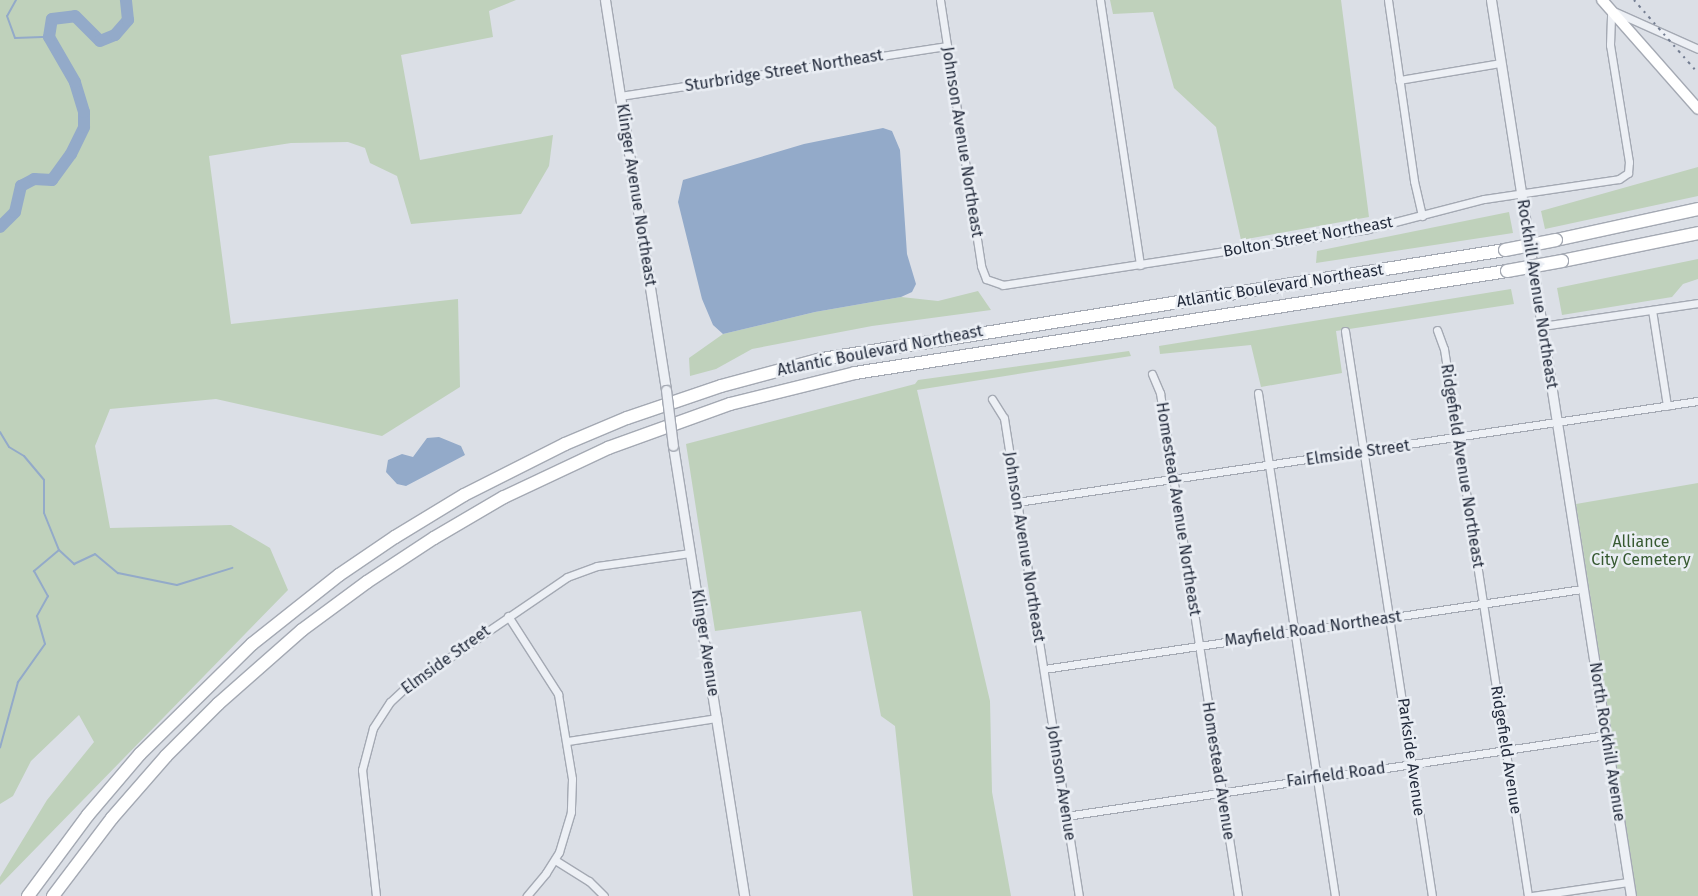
<!DOCTYPE html>
<style>
body{margin:0}
#map{position:relative;width:1698px;height:896px;overflow:hidden;background:#dbdfe6;font-family:"Fira Sans",sans-serif}
div>[style]{position:absolute}
.green>*{inset:0;background:#bfd1bb}
.water>*{inset:0;background:#93aac9}
.stream>*{height:2px;margin:-1px;padding:0 1px;transform-origin:1px;border-radius:1px;background:#93aac9}
.river>*{height:12px;margin:-6px;padding:0 6px;transform-origin:6px;border-radius:6px;background:#93aac9}
.roads{filter:drop-shadow(1px 0 #a4a9b3) drop-shadow(-1px 0 #a4a9b3) drop-shadow(0 1px #a4a9b3) drop-shadow(0 -1px #a4a9b3)}
.minor>*{height:7px;margin:-3.5px;padding:0 3.5px;transform-origin:3.5px;border-radius:3.5px;background:#edf0f5}
.tertiary>*{height:9px;margin:-4.5px;padding:0 4.5px;transform-origin:4.5px;border-radius:4.5px;background:#edf0f5}
.secondary>*{height:10px;margin:-5px;padding:0 5px;transform-origin:5px;border-radius:5px;background:#fff}
.motorway>*{height:12px;margin:-6px;padding:0 6px;transform-origin:6px;border-radius:6px;background:#fff}
.rail>*{height:2px;margin-top:-1px;transform-origin:0;background:repeating-linear-gradient(90deg,#737d91 0 2.5px,transparent 0 7.5px)}
.bridges{filter:drop-shadow(1px 0 #a4a9b3) drop-shadow(-1px 0 #a4a9b3) drop-shadow(0 1px #a4a9b3) drop-shadow(0 -1px #a4a9b3)}
.tertiary-bridge>*{height:9px;margin:-4.5px;padding:0 4.5px;transform-origin:4.5px;border-radius:4.5px;background:#edf0f5}
.motorway-bridge>*{height:12px;margin:-6px;padding:0 6px;transform-origin:6px;border-radius:6px;background:#fff}
span{translate:-50% -50%;white-space:nowrap;text-align:center;line-height:1.15;-webkit-text-stroke:5px #eaeef4;paint-order:stroke}
.street-label{font-size:16px;color:#242c3d}
.park-label{font-size:16px;color:#365931}
</style>
<div id="map">
<div class="green">
<div style="clip-path:polygon(0 0,516px 0,489px 11px,493px 37px,401px 55px,420px 160px,553px 135px,549px 166px,521px 214px,411px 224px,397px 176px,370px 163px,365px 148px,348px 142px,291px 143px,209px 156px,231px 324px,458px 299px,460px 387px,382px 436px,216px 399px,110px 409px,95px 446px,110px 528px,231px 525px,270px 548px,288px 590px,0 885px,0 877px,47px 800px,94px 742px,79px 715px,31px 761px,13px 796px,0 804px)"></div>
<div style="clip-path:polygon(1110px 0,1341px 0,1369px 217px,1241px 240px,1216px 127px,1174px 88px,1153px 12px,1113px 14px)"></div>
<div style="clip-path:polygon(1698px 167px,1698px 196px,1545px 229px,1541px 211px)"></div>
<div style="clip-path:polygon(1509px 212px,1513px 233px,1316px 263px,1317px 251px)"></div>
<div style="clip-path:polygon(1698px 259px,1698px 279px,1683px 284px,1672px 297px,1562px 315px,1557px 288px)"></div>
<div style="clip-path:polygon(1511px 289px,1514px 304px,1336px 331px,1342px 373px,1261px 387px,1251px 345px,1160px 354px,1159px 346px)"></div>
<div style="clip-path:polygon(978px 291px,991px 310px,872px 326px,752px 349px,716px 369px,690px 376px,689px 358px,723px 334px,815px 312px,901px 297px,938px 301px)"></div>
<div style="clip-path:polygon(1129px 351px,1131px 356px,917px 390px,990px 701px,992px 792px,1011px 896px,913px 896px,895px 726px,881px 716px,861px 611px,715px 631px,686px 444px,915px 384px,918px 380px)"></div>
<div style="clip-path:polygon(1698px 483px,1698px 896px,1637px 896px,1576px 504px)"></div>
</div>
<div class="water">
<div style="clip-path:polygon(883px 128px,892px 131px,900px 150px,907px 254px,916px 284px,912px 292px,901px 297px,815px 312px,723px 334px,713px 325px,702px 299px,678px 202px,683px 180px,804px 144px)"></div>
<div style="clip-path:polygon(439px 437px,461px 446px,465px 455px,406px 486px,397px 484px,386px 472px,388px 460px,402px 454px,413px 457px,427px 438px)"></div>
</div>
<div class="stream">
<div style="left:16px;top:0;width:18px;rotate:119deg"></div>
<div style="left:7px;top:16px;width:23px;rotate:70deg"></div>
<div style="left:15px;top:38px;width:34px;rotate:-2deg"></div>
<div style="left:0;top:432px;width:17px;rotate:59deg"></div>
<div style="left:9px;top:447px;width:17px;rotate:31deg"></div>
<div style="left:24px;top:456px;width:31px;rotate:50deg"></div>
<div style="left:44px;top:480px;width:33px;rotate:90deg"></div>
<div style="left:44px;top:513px;width:40px;rotate:68deg"></div>
<div style="left:59px;top:550px;width:33px;rotate:140deg"></div>
<div style="left:34px;top:571px;width:29px;rotate:61deg"></div>
<div style="left:48px;top:596px;width:23px;rotate:119deg"></div>
<div style="left:37px;top:616px;width:29px;rotate:74deg"></div>
<div style="left:45px;top:644px;width:47px;rotate:125.4deg"></div>
<div style="left:18px;top:682px;width:68px;rotate:105.3deg"></div>
<div style="left:59px;top:550px;width:21px;rotate:43deg"></div>
<div style="left:74px;top:564px;width:23px;rotate:-25deg"></div>
<div style="left:95px;top:554px;width:30px;rotate:40deg"></div>
<div style="left:118px;top:573px;width:60px;rotate:11.5deg"></div>
<div style="left:177px;top:585px;width:58px;rotate:-17.2deg"></div>
</div>
<div class="river">
<div style="left:0;top:227px;width:21px;rotate:-45deg"></div>
<div style="left:15px;top:212px;width:27px;rotate:-77deg"></div>
<div style="left:21px;top:186px;width:15px;rotate:-28deg"></div>
<div style="left:34px;top:179px;width:18px;rotate:3deg"></div>
<div style="left:52px;top:180px;width:32px;rotate:-54deg"></div>
<div style="left:71px;top:154px;width:30px;rotate:-64deg"></div>
<div style="left:84px;top:127px;width:15px;rotate:-90deg"></div>
<div style="left:84px;top:112px;width:31px;rotate:-107deg"></div>
<div style="left:75px;top:82px;width:52px;rotate:-120deg"></div>
<div style="left:49px;top:37px;width:18px;rotate:-81deg"></div>
<div style="left:52px;top:19px;width:23px;rotate:-7deg"></div>
<div style="left:75px;top:16px;width:35px;rotate:45deg"></div>
<div style="left:100px;top:41px;width:16px;rotate:-22deg"></div>
<div style="left:115px;top:35px;width:20px;rotate:-49deg"></div>
<div style="left:128px;top:20px;width:20px;rotate:-96deg"></div>
</div>
<div class="roads">
<div class="minor">
<div style="left:940px;top:0;width:269px;rotate:81.2deg"></div>
<div style="left:981px;top:266px;width:14px;rotate:69deg"></div>
<div style="left:986px;top:279px;width:18px;rotate:19deg"></div>
<div style="left:1003px;top:285px;width:365px;rotate:-8.7deg"></div>
<div style="left:1364px;top:230px;width:124px;rotate:-14.5deg"></div>
<div style="left:1484px;top:199px;width:136px;rotate:-8.4deg"></div>
<div style="left:1619px;top:179px;width:11px;rotate:-34deg"></div>
<div style="left:1628px;top:173px;width:11px;rotate:-85deg"></div>
<div style="left:1629px;top:162px;width:119px;rotate:-99.2deg"></div>
<div style="left:1610px;top:45px;width:35px;rotate:-88deg"></div>
<div style="left:1611px;top:10px;width:95px;rotate:24.1deg"></div>
<div style="left:1100px;top:0;width:268px;rotate:81.4deg"></div>
<div style="left:1388px;top:0;width:183px;rotate:81.8deg"></div>
<div style="left:1414px;top:181px;width:36px;rotate:77deg"></div>
<div style="left:1399px;top:80px;width:103px;rotate:-9.5deg"></div>
<div style="left:620px;top:96px;width:331px;rotate:-8.7deg"></div>
<div style="left:1652px;top:310px;width:97px;rotate:81.1deg"></div>
<div style="left:1542px;top:326px;width:158px;rotate:-8.4deg"></div>
<div style="left:1437px;top:330px;width:20px;rotate:70deg"></div>
<div style="left:1444px;top:349px;width:553px;rotate:81.27deg"></div>
<div style="left:1345px;top:331px;width:572px;rotate:81.25deg"></div>
<div style="left:1152px;top:374px;width:21px;rotate:67deg"></div>
<div style="left:1160px;top:393px;width:509px;rotate:81.19deg"></div>
<div style="left:1258px;top:393px;width:509px;rotate:81.3deg"></div>
<div style="left:992px;top:399px;width:22px;rotate:58deg"></div>
<div style="left:1004px;top:418px;width:484px;rotate:81.1deg"></div>
<div style="left:1017px;top:502px;width:688px;rotate:-8.44deg"></div>
<div style="left:508px;top:616px;width:93px;rotate:57.3deg"></div>
<div style="left:558px;top:694px;width:86px;rotate:80.6deg"></div>
<div style="left:572px;top:779px;width:33px;rotate:92deg"></div>
<div style="left:571px;top:812px;width:42px;rotate:106.7deg"></div>
<div style="left:559px;top:852px;width:25px;rotate:122deg"></div>
<div style="left:546px;top:873px;width:30px;rotate:130deg"></div>
<div style="left:1044px;top:669px;width:544px;rotate:-8.46deg"></div>
<div style="left:568px;top:741px;width:151px;rotate:-8.8deg"></div>
<div style="left:1066px;top:816px;width:546px;rotate:-8.53deg"></div>
<div style="left:555px;top:860px;width:40px;rotate:32deg"></div>
<div style="left:589px;top:881px;width:21px;rotate:45deg"></div>
<div style="left:376px;top:896px;width:127px;rotate:-96.3deg"></div>
<div style="left:362px;top:770px;width:43px;rotate:-75.3deg"></div>
<div style="left:373px;top:728px;width:31px;rotate:-57deg"></div>
<div style="left:390px;top:702px;width:22px;rotate:-43deg"></div>
<div style="left:406px;top:687px;width:195px;rotate:-34.3deg"></div>
<div style="left:567px;top:577px;width:32px;rotate:-20deg"></div>
<div style="left:597px;top:566px;width:94px;rotate:-8deg"></div>
<div style="left:1532px;top:896px;width:97px;rotate:-8.3deg"></div>
</div>
<div class="tertiary">
<div style="left:605px;top:0;width:395px;rotate:81.1deg"></div>
<div style="left:1491px;top:0;width:907px;rotate:81.12deg"></div>
<div style="left:673px;top:446px;width:456px;rotate:81deg"></div>
</div>
<div class="secondary">
<div style="left:1602px;top:0;width:145px;rotate:48.6deg"></div>
</div>
<div class="motorway">
<div style="left:1556px;top:240px;width:145px;rotate:-12.3deg"></div>
<div style="left:1562px;top:261px;width:139px;rotate:-11.6deg"></div>
<div style="left:28px;top:896px;width:101px;rotate:-53.5deg"></div>
<div style="left:88px;top:815px;width:80px;rotate:-49.6deg"></div>
<div style="left:140px;top:754px;width:157px;rotate:-44.5deg"></div>
<div style="left:252px;top:644px;width:111px;rotate:-38.4deg"></div>
<div style="left:339px;top:575px;width:68px;rotate:-34.2deg"></div>
<div style="left:395px;top:537px;width:81px;rotate:-31.3deg"></div>
<div style="left:464px;top:495px;width:113px;rotate:-26.8deg"></div>
<div style="left:565px;top:444px;width:67px;rotate:-22.8deg"></div>
<div style="left:627px;top:418px;width:99px;rotate:-18.8deg"></div>
<div style="left:721px;top:386px;width:105px;rotate:-15deg"></div>
<div style="left:822px;top:359px;width:692px;rotate:-9.07deg"></div>
<div style="left:53px;top:896px;width:98px;rotate:-52.9deg"></div>
<div style="left:112px;top:818px;width:82px;rotate:-48.9deg"></div>
<div style="left:166px;top:756px;width:74px;rotate:-45deg"></div>
<div style="left:218px;top:704px;width:112px;rotate:-41.4deg"></div>
<div style="left:302px;top:630px;width:81px;rotate:-36.4deg"></div>
<div style="left:367px;top:582px;width:80px;rotate:-33.3deg"></div>
<div style="left:434px;top:538px;width:81px;rotate:-30.4deg"></div>
<div style="left:504px;top:497px;width:115px;rotate:-25.2deg"></div>
<div style="left:608px;top:448px;width:130px;rotate:-19.8deg"></div>
<div style="left:730px;top:404px;width:129px;rotate:-13.9deg"></div>
<div style="left:855px;top:373px;width:660px;rotate:-8.89deg"></div>
</div>
</div>
<div class="rail">
<div style="left:1634px;top:0;width:97px;rotate:48.8deg"></div>
</div>
<div class="bridges">
<div class="tertiary-bridge">
<div style="left:666px;top:390px;width:56px;rotate:82.9deg"></div>
</div>
<div class="motorway-bridge">
<div style="left:1505px;top:250px;width:52px;rotate:-11.1deg"></div>
<div style="left:1507px;top:271px;width:56px;rotate:-10.3deg"></div>
</div>
</div>
<div class="street-label">
<span style="left:784px;top:71px;rotate:-9deg">Sturbridge Street Northeast</span>
<span style="left:962px;top:142px;rotate:81deg">Johnson Avenue Northeast</span>
<span style="left:636px;top:195px;rotate:81deg">Klinger Avenue Northeast</span>
<span style="left:1308px;top:237px;rotate:-10deg">Bolton Street Northeast</span>
<span style="left:1280px;top:286px;rotate:-9deg">Atlantic Boulevard Northeast</span>
<span style="left:1537px;top:294px;rotate:81deg">Rockhill Avenue Northeast</span>
<span style="left:880px;top:351px;rotate:-11deg">Atlantic Boulevard Northeast</span>
<span style="left:1358px;top:453px;rotate:-8deg">Elmside Street</span>
<span style="left:1462px;top:466px;rotate:81deg">Ridgefield Avenue Northeast</span>
<span style="left:1178px;top:509px;rotate:81deg">Homestead Avenue Northeast</span>
<span style="left:1024px;top:547px;rotate:81deg">Johnson Avenue Northeast</span>
<span style="left:1313px;top:629px;rotate:-8deg">Mayfield Road Northeast</span>
<span style="left:705px;top:643px;rotate:81deg">Klinger Avenue</span>
<span style="left:446px;top:660px;rotate:-36deg">Elmside Street</span>
<span style="left:1607px;top:742px;rotate:81deg">North Rockhill Avenue</span>
<span style="left:1506px;top:750px;rotate:81deg">Ridgefield Avenue</span>
<span style="left:1411px;top:757px;rotate:82deg">Parkside Avenue</span>
<span style="left:1218px;top:771px;rotate:81deg">Homestead Avenue</span>
<span style="left:1336px;top:775px;rotate:-8deg">Fairfield Road</span>
<span style="left:1061px;top:783px;rotate:81deg">Johnson Avenue</span>
</div>
<div class="park-label">
<span style="left:1641px;top:551px">Alliance<br>City Cemetery</span>
</div>
</div>
